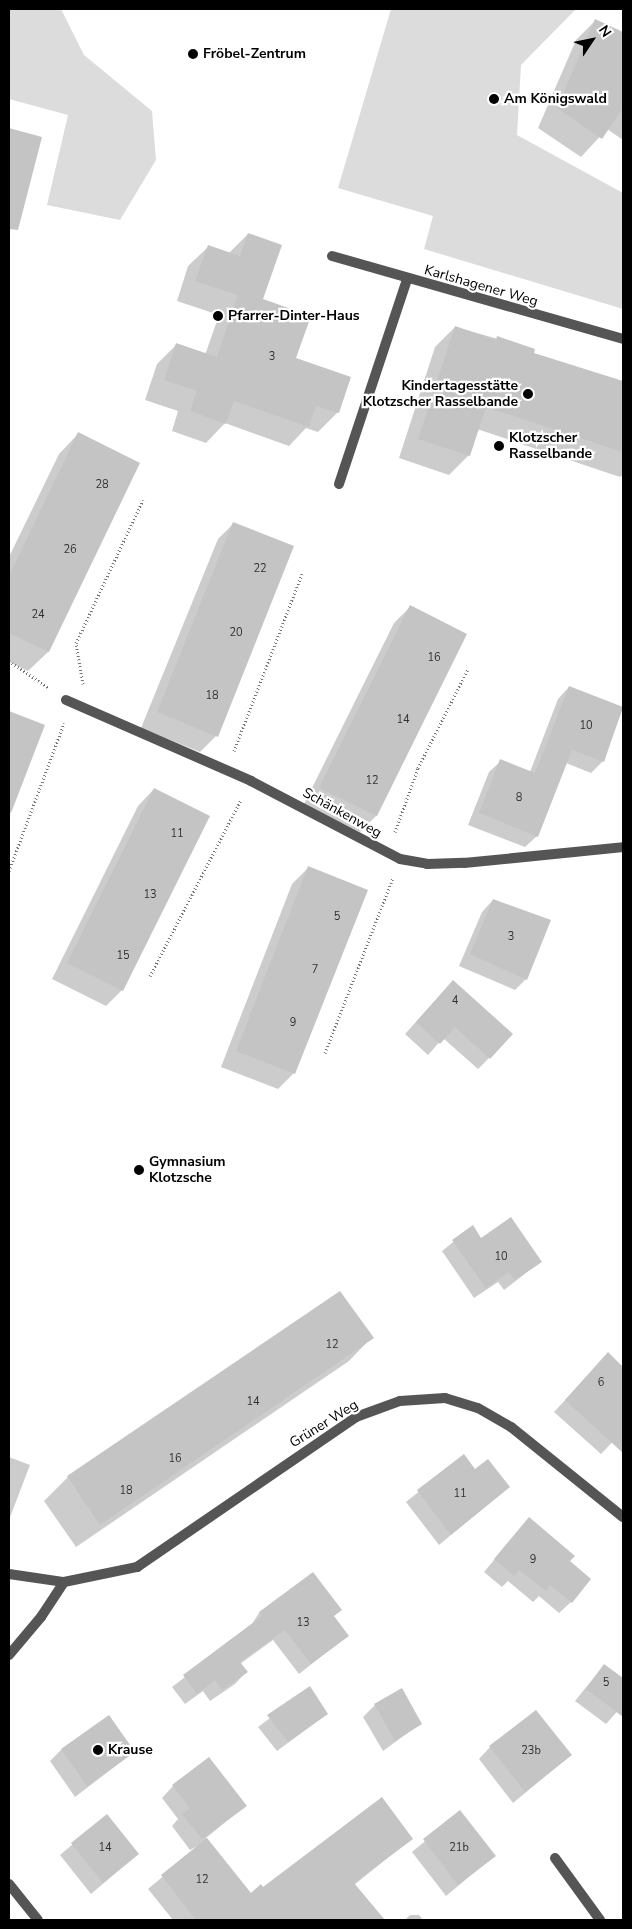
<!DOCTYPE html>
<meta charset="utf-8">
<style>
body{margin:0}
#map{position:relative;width:632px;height:1929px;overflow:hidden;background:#fff;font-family:"Nunito Sans",sans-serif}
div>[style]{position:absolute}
.green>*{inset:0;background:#dcdcdc}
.shadow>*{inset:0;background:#0003}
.building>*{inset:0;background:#c4c4c4}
.path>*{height:3px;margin-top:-1.5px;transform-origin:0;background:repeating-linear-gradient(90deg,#777 0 1px,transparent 0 3.5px)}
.lane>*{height:10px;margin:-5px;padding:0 5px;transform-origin:5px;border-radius:5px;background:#555}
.street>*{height:10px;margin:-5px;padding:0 5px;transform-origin:5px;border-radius:5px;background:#555}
.dots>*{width:14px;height:14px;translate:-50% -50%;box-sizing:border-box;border:2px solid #fff;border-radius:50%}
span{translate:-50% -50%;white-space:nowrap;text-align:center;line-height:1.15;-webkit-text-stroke:4.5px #fff;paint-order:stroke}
.number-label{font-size:11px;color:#313131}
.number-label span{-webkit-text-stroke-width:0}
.poi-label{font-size:14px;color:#000;font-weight:700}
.left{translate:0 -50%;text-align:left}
.right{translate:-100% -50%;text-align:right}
.street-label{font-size:14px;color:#000}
.frame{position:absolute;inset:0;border:10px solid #000;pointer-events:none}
.north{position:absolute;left:567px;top:15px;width:50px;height:50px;-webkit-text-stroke:4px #fff;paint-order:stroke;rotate:56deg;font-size:14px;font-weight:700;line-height:20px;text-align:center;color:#000}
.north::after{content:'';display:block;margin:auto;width:18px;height:22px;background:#000;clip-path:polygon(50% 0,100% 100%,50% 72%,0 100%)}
</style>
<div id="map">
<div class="green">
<div style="clip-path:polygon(9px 9px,61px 9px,84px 55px,152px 111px,156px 160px,120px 220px,47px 205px,68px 115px,9px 99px)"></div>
<div style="clip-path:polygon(391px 9px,576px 9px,521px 65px,517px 135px,623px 193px,623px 309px,424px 249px,433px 216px,338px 188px)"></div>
</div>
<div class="shadow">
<div style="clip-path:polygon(595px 21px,623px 33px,623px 140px,607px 129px,581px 157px,538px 128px,576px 40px)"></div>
<div style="clip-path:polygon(9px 130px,40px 138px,22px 192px,9px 189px)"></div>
<div style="clip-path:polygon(248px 234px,262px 300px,295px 359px,338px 412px,318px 432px,306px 428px,289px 446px,225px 423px,206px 443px,172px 431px,178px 411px,145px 400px,157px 364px,176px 345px,205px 355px,219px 315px,177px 301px,188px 266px,208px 247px,228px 254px)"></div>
<div style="clip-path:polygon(455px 327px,534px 349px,532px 354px,623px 382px,623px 474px,620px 477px,477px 429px,469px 455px,449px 475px,399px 458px,435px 347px)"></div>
<div style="clip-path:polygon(78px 434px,139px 463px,48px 652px,28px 671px,9px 662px,9px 557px,59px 454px)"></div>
<div style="clip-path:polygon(234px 523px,216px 736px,200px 752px,141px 728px,218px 539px)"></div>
<div style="clip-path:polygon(410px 607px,465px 634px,376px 816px,360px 832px,304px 804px,394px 623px)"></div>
<div style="clip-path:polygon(569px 687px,623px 708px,603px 761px,591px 773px,566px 763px,537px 836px,525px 847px,468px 825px,489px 772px,501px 761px,530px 772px,558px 699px)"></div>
<div style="clip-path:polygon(9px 712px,43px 725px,9px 814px)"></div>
<div style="clip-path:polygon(154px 789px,122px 990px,106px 1006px,52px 979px,138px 806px)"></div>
<div style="clip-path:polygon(308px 868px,294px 1073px,278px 1089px,221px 1067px,292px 884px)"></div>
<div style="clip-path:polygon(493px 900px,526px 979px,515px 990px,459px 966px,482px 912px)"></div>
<div style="clip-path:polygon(442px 993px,489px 1058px,478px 1069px,443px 1038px,428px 1055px,405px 1034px)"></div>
<div style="clip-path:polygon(472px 1227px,480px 1239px,540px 1262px,504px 1290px,498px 1282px,474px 1298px,442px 1251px)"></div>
<div style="clip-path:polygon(340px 1292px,372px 1337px,349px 1361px,76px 1547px,44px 1501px,68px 1477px)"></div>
<div style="clip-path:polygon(608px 1354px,623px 1368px,623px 1431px,601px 1454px,554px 1412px)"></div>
<div style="clip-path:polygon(463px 1456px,475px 1471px,508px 1487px,439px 1545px,406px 1502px)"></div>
<div style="clip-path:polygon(9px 1457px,30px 1465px,9px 1520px)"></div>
<div style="clip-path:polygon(518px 1531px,568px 1561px,571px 1602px,559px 1613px,539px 1596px,533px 1602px,508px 1581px,502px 1587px,484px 1572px)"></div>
<div style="clip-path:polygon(313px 1574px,340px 1610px,333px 1617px,347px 1636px,299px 1674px,273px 1640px,240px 1664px,246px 1672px,235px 1684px,210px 1701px,203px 1691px,185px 1704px,172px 1687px,250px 1627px,259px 1613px)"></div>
<div style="clip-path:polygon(604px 1665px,623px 1679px,623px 1705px,606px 1724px,575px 1701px)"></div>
<div style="clip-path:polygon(310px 1688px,327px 1714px,277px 1751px,258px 1727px)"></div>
<div style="clip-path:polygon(375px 1705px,421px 1723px,383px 1751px,363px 1717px)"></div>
<div style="clip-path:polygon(490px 1747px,571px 1755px,513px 1803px,479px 1759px)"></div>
<div style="clip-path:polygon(61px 1750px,134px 1752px,75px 1797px,50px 1761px)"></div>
<div style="clip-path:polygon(173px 1786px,245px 1806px,206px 1838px,250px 1895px,411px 1839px,354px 1885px,384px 1920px,173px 1920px,148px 1889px,203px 1843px,190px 1850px,172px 1826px,178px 1819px,162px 1798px)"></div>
<div style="clip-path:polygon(460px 1812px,494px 1856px,446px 1896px,412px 1852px)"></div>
<div style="clip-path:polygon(107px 1815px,138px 1854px,91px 1894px,60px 1855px)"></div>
<div style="clip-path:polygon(410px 1915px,419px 1915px,423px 1920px,405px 1920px)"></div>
</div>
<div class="building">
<div style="clip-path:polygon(595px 19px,623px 32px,623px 108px,602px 139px,557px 108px)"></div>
<div style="clip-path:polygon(9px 128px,42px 137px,18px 230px,9px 229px)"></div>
<div style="clip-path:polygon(248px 233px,282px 245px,263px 299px,311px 316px,296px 358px,351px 377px,339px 413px,316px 406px,309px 427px,234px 401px,226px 424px,190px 411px,197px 391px,164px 380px,176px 343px,217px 357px,238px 295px,195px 281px,208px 245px,240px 256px)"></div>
<div style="clip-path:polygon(455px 326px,496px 340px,497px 336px,535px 349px,534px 353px,623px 381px,623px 452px,486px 407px,470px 456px,418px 439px)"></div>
<div style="clip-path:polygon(78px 432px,140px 463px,49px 652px,9px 633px,9px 576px)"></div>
<div style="clip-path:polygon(233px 522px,294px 546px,218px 737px,157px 712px)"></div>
<div style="clip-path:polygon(410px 605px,467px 634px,377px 816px,319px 788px)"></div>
<div style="clip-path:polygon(569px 686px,623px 707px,604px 762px,572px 750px,538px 837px,479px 813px,500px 759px,535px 773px)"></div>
<div style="clip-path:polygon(9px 711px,45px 725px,11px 813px,9px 812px)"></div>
<div style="clip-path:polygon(154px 788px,210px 816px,123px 991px,67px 963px)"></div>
<div style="clip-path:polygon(308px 866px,368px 890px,295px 1074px,236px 1051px)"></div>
<div style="clip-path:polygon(493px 899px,551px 920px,527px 980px,470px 954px)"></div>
<div style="clip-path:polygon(453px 980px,513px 1034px,490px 1059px,455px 1027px,440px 1044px,416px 1022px)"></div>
<div style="clip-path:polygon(511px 1217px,542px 1262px,515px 1280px,509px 1272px,486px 1288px,452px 1240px,473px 1225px,481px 1238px)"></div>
<div style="clip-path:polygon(340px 1291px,374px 1338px,100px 1525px,67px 1476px)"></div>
<div style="clip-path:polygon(608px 1352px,623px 1367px,623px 1453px,565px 1400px)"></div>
<div style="clip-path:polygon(464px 1454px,475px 1469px,488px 1459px,510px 1487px,451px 1535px,417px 1490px)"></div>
<div style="clip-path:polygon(529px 1517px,575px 1556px,570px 1561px,591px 1579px,572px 1603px,550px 1585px,546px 1591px,519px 1570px,514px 1576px,494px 1559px)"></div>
<div style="clip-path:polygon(313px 1572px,342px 1610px,334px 1616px,349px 1636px,311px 1664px,285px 1630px,240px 1662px,248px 1672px,222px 1690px,215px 1680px,197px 1694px,183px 1675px,262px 1616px,259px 1612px)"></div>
<div style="clip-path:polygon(604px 1664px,623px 1678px,623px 1717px,586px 1689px)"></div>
<div style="clip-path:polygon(310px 1686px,328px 1714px,288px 1742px,267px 1715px)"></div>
<div style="clip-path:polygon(402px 1688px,422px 1724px,395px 1741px,374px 1704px)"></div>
<div style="clip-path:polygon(536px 1710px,572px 1755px,525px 1792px,489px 1746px)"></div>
<div style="clip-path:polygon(109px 1715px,135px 1752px,87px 1786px,61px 1749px)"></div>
<div style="clip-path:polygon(209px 1757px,247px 1806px,202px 1839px,182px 1814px,190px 1808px,172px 1785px)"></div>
<div style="clip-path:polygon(382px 1797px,413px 1839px,354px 1883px,385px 1920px,196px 1920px,161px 1875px,207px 1838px,251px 1893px,261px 1884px,263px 1887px)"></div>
<div style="clip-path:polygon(460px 1810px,496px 1856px,458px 1885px,423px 1839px)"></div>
<div style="clip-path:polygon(107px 1814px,139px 1854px,103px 1883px,71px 1843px)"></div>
</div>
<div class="path">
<div style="left:9px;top:661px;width:48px;rotate:34deg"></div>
<div style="left:83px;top:684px;width:42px;rotate:-99.7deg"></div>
<div style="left:76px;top:643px;width:158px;rotate:-64.9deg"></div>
<div style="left:234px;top:751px;width:190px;rotate:-69deg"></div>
<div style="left:395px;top:832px;width:68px;rotate:-70.2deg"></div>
<div style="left:418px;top:768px;width:111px;rotate:-63.2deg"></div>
<div style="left:9px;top:871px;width:158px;rotate:-69.6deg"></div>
<div style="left:150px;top:976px;width:198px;rotate:-62.7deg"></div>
<div style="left:325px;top:1053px;width:188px;rotate:-68.8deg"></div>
</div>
<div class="lane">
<div style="left:339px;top:484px;width:216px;rotate:-71.6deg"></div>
<div style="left:555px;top:1858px;width:77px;rotate:54deg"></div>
</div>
<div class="street">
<div style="left:332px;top:256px;width:303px;rotate:15.9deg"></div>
<div style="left:66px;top:700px;width:202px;rotate:23.6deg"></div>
<div style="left:251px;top:781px;width:168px;rotate:27.6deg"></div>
<div style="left:400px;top:859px;width:27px;rotate:10deg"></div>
<div style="left:427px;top:864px;width:37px;rotate:-2deg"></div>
<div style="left:464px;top:863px;width:160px;rotate:-5.7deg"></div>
<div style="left:9px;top:1574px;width:56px;rotate:8.3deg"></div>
<div style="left:64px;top:1582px;width:75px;rotate:-11.6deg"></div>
<div style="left:137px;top:1567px;width:265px;rotate:-34.4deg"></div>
<div style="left:356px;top:1417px;width:47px;rotate:-20deg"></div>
<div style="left:400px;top:1401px;width:45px;rotate:-3.8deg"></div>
<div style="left:445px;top:1398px;width:34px;rotate:17deg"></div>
<div style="left:478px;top:1408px;width:38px;rotate:30deg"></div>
<div style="left:511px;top:1427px;width:144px;rotate:38.8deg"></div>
<div style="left:9px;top:1655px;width:50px;rotate:-49.9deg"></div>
<div style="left:41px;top:1617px;width:42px;rotate:-56.7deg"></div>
<div style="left:9px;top:1884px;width:46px;rotate:51.1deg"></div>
</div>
<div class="dots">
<div style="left:193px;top:54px;background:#000"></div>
<div style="left:494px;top:99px;background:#000"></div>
<div style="left:218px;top:316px;background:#000"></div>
<div style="left:528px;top:394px;background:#000"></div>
<div style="left:499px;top:446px;background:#000"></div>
<div style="left:139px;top:1170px;background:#000"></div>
<div style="left:98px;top:1750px;background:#000"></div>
</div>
<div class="number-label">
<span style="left:272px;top:357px">3</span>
<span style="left:102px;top:485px">28</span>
<span style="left:70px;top:550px">26</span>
<span style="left:260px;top:569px">22</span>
<span style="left:38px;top:615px">24</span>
<span style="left:236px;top:633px">20</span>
<span style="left:434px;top:658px">16</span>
<span style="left:212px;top:696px">18</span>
<span style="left:403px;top:720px">14</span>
<span style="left:586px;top:726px">10</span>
<span style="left:372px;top:781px">12</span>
<span style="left:519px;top:798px">8</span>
<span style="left:177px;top:834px">11</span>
<span style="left:150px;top:895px">13</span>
<span style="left:337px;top:917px">5</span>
<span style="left:511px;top:937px">3</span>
<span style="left:123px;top:956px">15</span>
<span style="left:315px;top:970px">7</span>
<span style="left:455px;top:1001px">4</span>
<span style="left:293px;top:1023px">9</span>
<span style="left:501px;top:1257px">10</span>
<span style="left:332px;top:1345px">12</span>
<span style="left:601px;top:1383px">6</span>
<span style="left:253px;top:1402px">14</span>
<span style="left:175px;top:1459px">16</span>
<span style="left:126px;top:1491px">18</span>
<span style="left:460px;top:1494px">11</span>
<span style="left:533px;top:1560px">9</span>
<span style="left:303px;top:1623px">13</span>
<span style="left:606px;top:1683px">5</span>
<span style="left:531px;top:1751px">23b</span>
<span style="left:105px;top:1848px">14</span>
<span style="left:459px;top:1848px">21b</span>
<span style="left:202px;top:1880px">12</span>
</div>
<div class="poi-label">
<span class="left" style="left:203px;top:54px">Fröbel-Zentrum</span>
<span class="left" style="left:504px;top:99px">Am Königswald</span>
<span class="left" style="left:228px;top:316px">Pfarrer-Dinter-Haus</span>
<span class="right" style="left:518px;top:394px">Kindertagesstätte<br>Klotzscher Rasselbande</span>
<span class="left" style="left:509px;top:446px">Klotzscher<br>Rasselbande</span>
<span class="left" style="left:149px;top:1170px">Gymnasium<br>Klotzsche</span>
<span class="left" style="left:108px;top:1750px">Krause</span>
</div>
<div class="street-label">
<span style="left:481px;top:286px;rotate:16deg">Karlshagener Weg</span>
<span style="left:342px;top:813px;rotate:29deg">Schänkenweg</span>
<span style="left:324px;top:1424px;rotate:-32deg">Grüner Weg</span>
</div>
<div class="frame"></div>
<div class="north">N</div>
</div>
